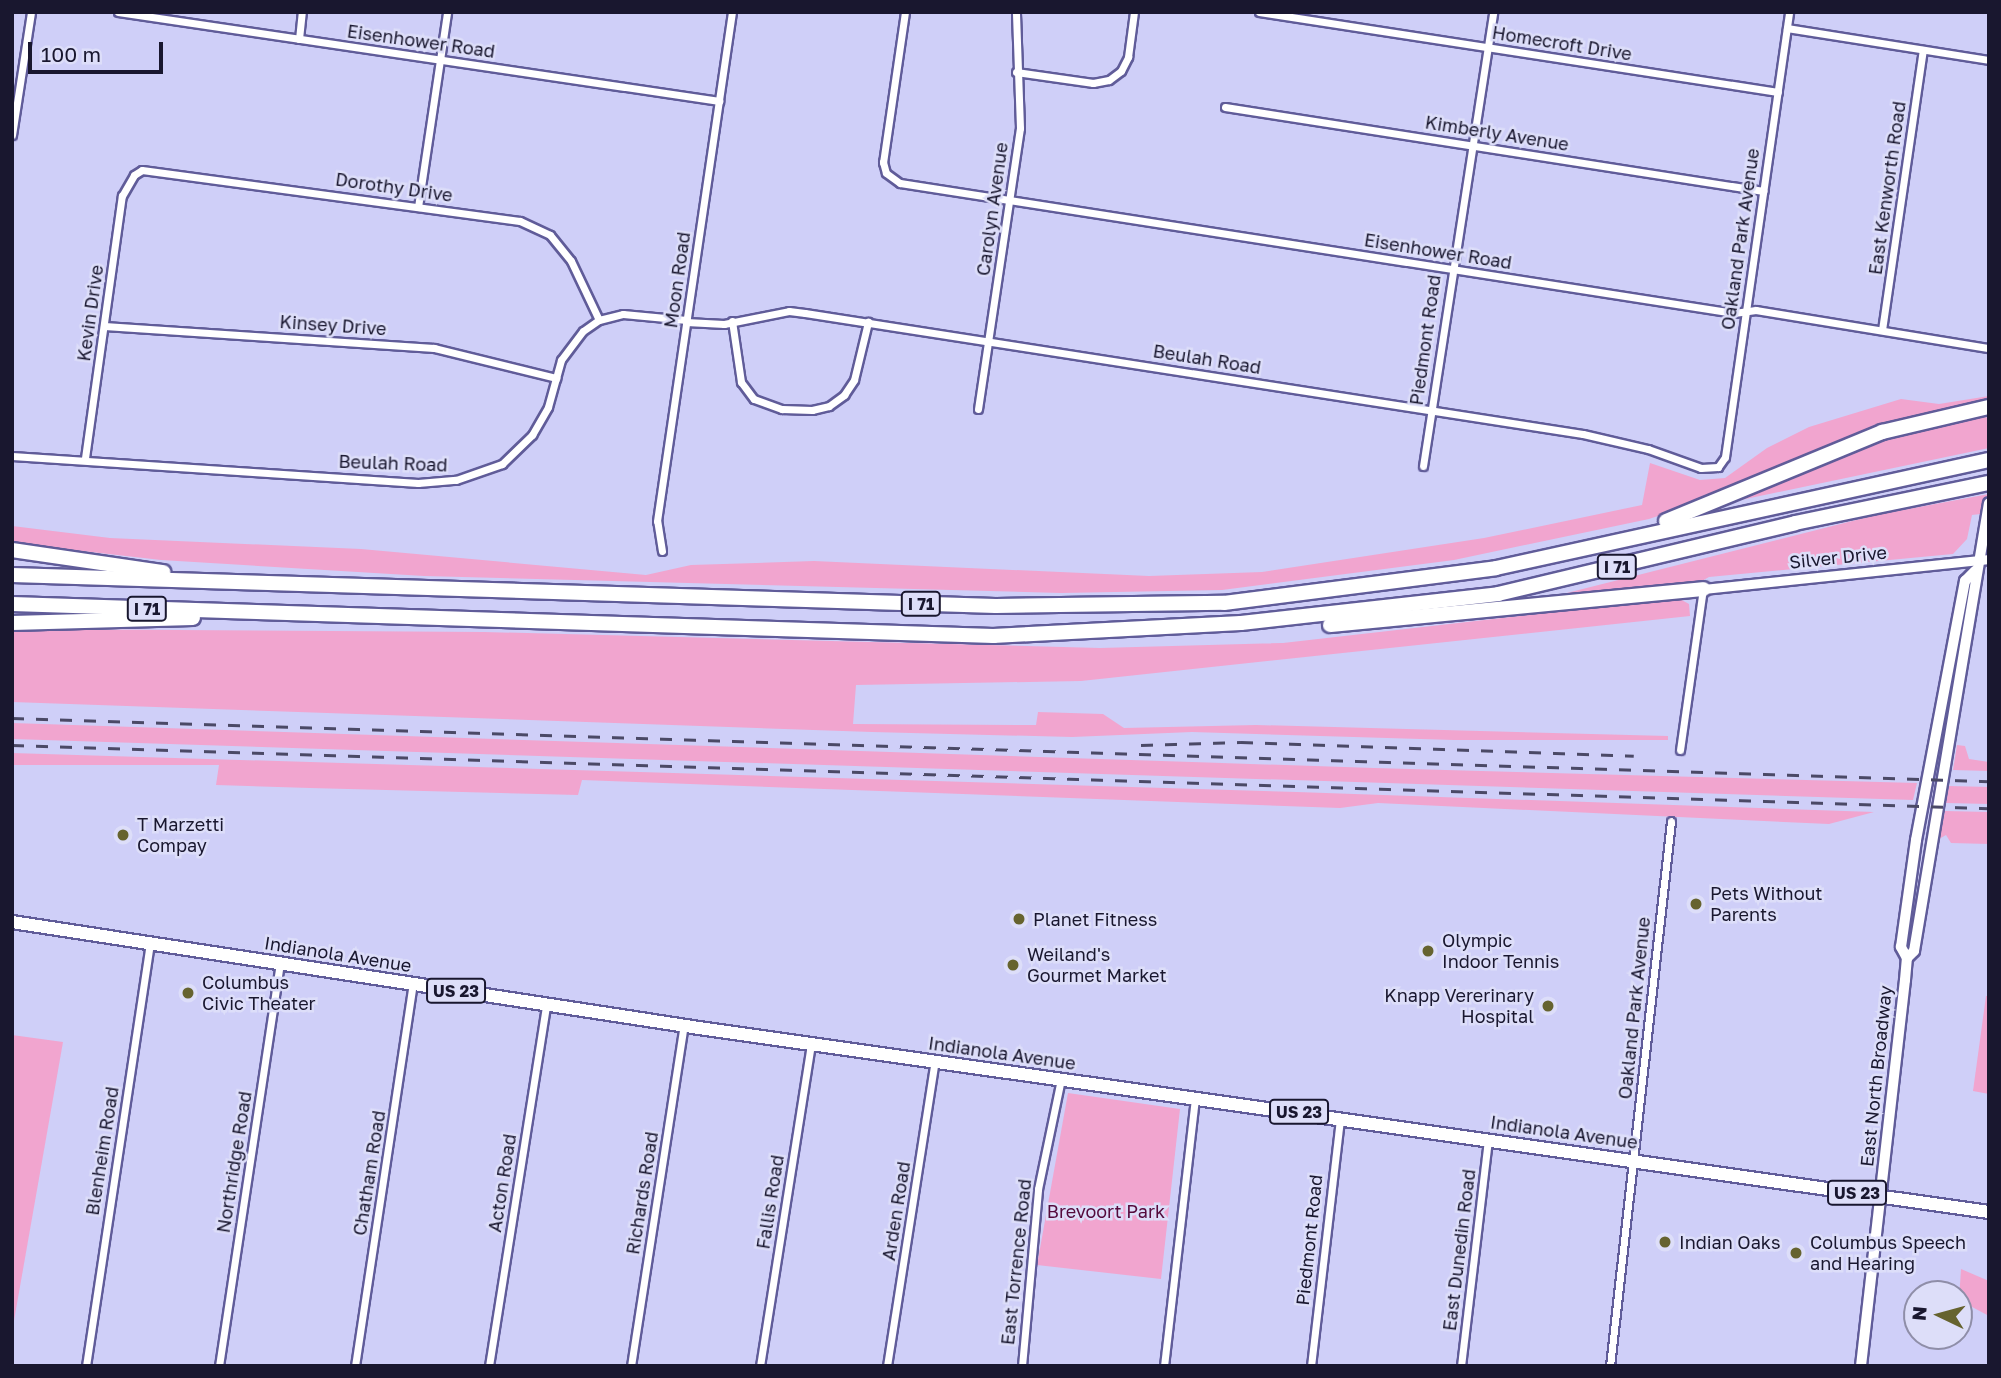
<!DOCTYPE html>
<style>
body{margin:0}
#map{position:relative;width:2001px;height:1378px;overflow:hidden;background:#cfcff8;font-family:"Golos Text",sans-serif}
div>[style]{position:absolute}
.green>*{inset:0;background:#f1a5cf}
.roads{filter:drop-shadow(2px 0 #605c99) drop-shadow(-2px 0 #605c99) drop-shadow(0 2px #605c99) drop-shadow(0 -2px #605c99)}
.minor>*{height:7px;margin:-3.5px;padding:0 3.5px;transform-origin:3.5px;border-radius:3.5px;background:#fff}
.tertiary>*{height:9px;margin:-4.5px;padding:0 4.5px;transform-origin:4.5px;border-radius:4.5px;background:#fff}
.secondary>*{height:10px;margin:-5px;padding:0 5px;transform-origin:5px;border-radius:5px;background:#fff}
.primary>*{height:12px;margin:-6px;padding:0 6px;transform-origin:6px;border-radius:6px;background:#fff}
.motorway>*{height:14px;margin:-7px;padding:0 7px;transform-origin:7px;border-radius:7px;background:#fff}
.rail>*{height:2.5px;margin-top:-1.25px;transform-origin:0;background:repeating-linear-gradient(90deg,#4b4966 0 12px,transparent 0 24px)}
.dots>*{width:19px;height:19px;translate:-50% -50%;box-sizing:border-box;border:4px solid #dddef9;border-radius:50%}
span{translate:-50% -50%;white-space:nowrap;text-align:center;line-height:1.15;-webkit-text-stroke:5px #dddef9;paint-order:stroke}
.shield-label span{padding:2px 5px;background:#dddef9;border:2px solid;border-radius:5px;-webkit-text-stroke-width:0}
.shield-label{font-size:16px;color:#19172f;font-weight:700}
.street-label{font-size:18px;color:#19172f}
.poi-label{font-size:18px;color:#19172f}
.left{translate:0 -50%;text-align:left}
.right{translate:-100% -50%;text-align:right}
.park-label{font-size:18px;color:#550a3c}
.frame{position:absolute;inset:0;border:14px solid #19172f;pointer-events:none}
.north{position:absolute;left:1903px;top:1280px;width:70px;height:70px;box-sizing:border-box;background:#dddef9;border:2px solid #8f8ea8;border-radius:50%;rotate:275deg;font-size:19px;font-weight:700;line-height:28px;text-align:center;color:#19172f}
.north::after{content:'';display:block;margin:auto;width:24px;height:32px;background:#66632f;clip-path:polygon(50% 0,100% 100%,50% 72%,0 100%)}
.scale{position:absolute;left:28px;top:42px;width:135px;height:32px;box-sizing:border-box;border:4px solid #19172f;border-top:0;padding-left:9px;font-size:21px;line-height:24px;white-space:nowrap;color:#19172f;-webkit-text-stroke:5px #dddef9;paint-order:stroke}
</style>
<div id="map">
<div class="green">
<div style="clip-path:polygon(1989px 396px,1988px 400px,1858px 432px,1711px 498px,1649px 519px,1454px 560px,1222px 590px,1061px 593px,424px 576px,161px 560px,12px 543px,12px 526px,110px 538px,361px 549px,646px 575px,691px 565px,814px 561px,1149px 576px,1262px 572px,1484px 538px,1642px 505px,1650px 463px,1700px 480px,1725px 478px,1767px 448px,1809px 427px,1901px 399px,1939px 404px)"></div>
<div style="clip-path:polygon(1979px 416px,1989px 418px,1989px 448px,1731px 502px,1890px 434px)"></div>
<div style="clip-path:polygon(1989px 494px,1989px 513px,1972px 515px,1967px 539px,1953px 554px,1709px 577px,1700px 582px,1543px 599px,1876px 515px)"></div>
<div style="clip-path:polygon(1678px 598px,1689px 604px,1690px 616px,1081px 681px,856px 685px,853px 724px,1036px 725px,1038px 712px,1103px 714px,1124px 728px,1256px 725px,1668px 736px,1668px 740px,1454px 740px,1192px 732px,1072px 737px,872px 732px,12px 702px,12px 629px,484px 632px,1100px 648px,1283px 643px)"></div>
<div style="clip-path:polygon(12px 723px,1374px 768px,1917px 783px,1913px 800px,12px 739px)"></div>
<div style="clip-path:polygon(1957px 745px,1965px 746px,1969px 759px,1989px 762px,1989px 771px,1953px 770px)"></div>
<div style="clip-path:polygon(12px 753px,1297px 792px,1874px 812px,1829px 824px,1378px 803px,1340px 808px,582px 780px,578px 795px,310px 788px,216px 785px,219px 765px,12px 765px)"></div>
<div style="clip-path:polygon(1949px 786px,1989px 787px,1989px 804px,1946px 803px)"></div>
<div style="clip-path:polygon(1945px 811px,1989px 812px,1989px 844px,1951px 843px,1946px 835px,1939px 839px)"></div>
<div style="clip-path:polygon(1986px 996px,1989px 996px,1989px 1094px,1973px 1091px)"></div>
<div style="clip-path:polygon(12px 1035px,63px 1042px,12px 1332px)"></div>
<div style="clip-path:polygon(1068px 1093px,1180px 1109px,1161px 1279px,1037px 1265px)"></div>
<div style="clip-path:polygon(1961px 1269px,1989px 1281px,1989px 1316px,1959px 1300px)"></div>
</div>
<div class="roads">
<div class="minor">
<div style="left:118px;top:12px;width:608px;rotate:8.42deg"></div>
<div style="left:905px;top:12px;width:152px;rotate:98.3deg"></div>
<div style="left:883px;top:162px;width:11px;rotate:75deg"></div>
<div style="left:886px;top:173px;width:17px;rotate:36deg"></div>
<div style="left:900px;top:183px;width:844px;rotate:8.86deg"></div>
<div style="left:1734px;top:313px;width:22px;rotate:-8deg"></div>
<div style="left:1756px;top:310px;width:236px;rotate:9.3deg"></div>
<div style="left:1259px;top:12px;width:525px;rotate:8.76deg"></div>
<div style="left:1787px;top:28px;width:205px;rotate:9deg"></div>
<div style="left:299px;top:39px;width:27px;rotate:-84deg"></div>
<div style="left:1016px;top:72px;width:78px;rotate:8.1deg"></div>
<div style="left:1093px;top:83px;width:16px;rotate:-11deg"></div>
<div style="left:1109px;top:80px;width:15px;rotate:-37deg"></div>
<div style="left:1121px;top:71px;width:16px;rotate:-63deg"></div>
<div style="left:1128px;top:57px;width:45px;rotate:-82.4deg"></div>
<div style="left:1225px;top:107px;width:545px;rotate:8.87deg"></div>
<div style="left:12px;top:135px;width:124px;rotate:-81.2deg"></div>
<div style="left:418px;top:207px;width:197px;rotate:-81.5deg"></div>
<div style="left:732px;top:321px;width:62px;rotate:81.6deg"></div>
<div style="left:741px;top:382px;width:21px;rotate:53deg"></div>
<div style="left:754px;top:399px;width:30px;rotate:20deg"></div>
<div style="left:782px;top:409px;width:30px;rotate:2deg"></div>
<div style="left:812px;top:410px;width:17px;rotate:-13deg"></div>
<div style="left:829px;top:406px;width:19px;rotate:-36deg"></div>
<div style="left:844px;top:395px;width:18px;rotate:-56deg"></div>
<div style="left:854px;top:380px;width:60px;rotate:-76.4deg"></div>
<div style="left:686px;top:322px;width:38px;rotate:3deg"></div>
<div style="left:724px;top:324px;width:66px;rotate:-11.3deg"></div>
<div style="left:789px;top:311px;width:16px;rotate:7deg"></div>
<div style="left:805px;top:313px;width:787px;rotate:8.84deg"></div>
<div style="left:1583px;top:434px;width:67px;rotate:13deg"></div>
<div style="left:1648px;top:449px;width:56px;rotate:19.7deg"></div>
<div style="left:1701px;top:468px;width:17px;rotate:-3deg"></div>
<div style="left:1718px;top:467px;width:12px;rotate:-55deg"></div>
<div style="left:1725px;top:457px;width:450px;rotate:-81.8deg"></div>
<div style="left:104px;top:326px;width:331px;rotate:3.8deg"></div>
<div style="left:434px;top:348px;width:126px;rotate:13.8deg"></div>
<div style="left:1882px;top:330px;width:283px;rotate:-81.7deg"></div>
<div style="left:978px;top:409px;width:284px;rotate:-81.5deg"></div>
<div style="left:1020px;top:128px;width:116px;rotate:-92deg"></div>
<div style="left:12px;top:456px;width:407px;rotate:3.8deg"></div>
<div style="left:418px;top:483px;width:38px;rotate:-5deg"></div>
<div style="left:456px;top:480px;width:49px;rotate:-19.2deg"></div>
<div style="left:502px;top:464px;width:42px;rotate:-44deg"></div>
<div style="left:532px;top:435px;width:32px;rotate:-60deg"></div>
<div style="left:548px;top:407px;width:49px;rotate:-74.5deg"></div>
<div style="left:561px;top:360px;width:36px;rotate:-53deg"></div>
<div style="left:583px;top:331px;width:19px;rotate:-35deg"></div>
<div style="left:599px;top:320px;width:25px;rotate:-14deg"></div>
<div style="left:623px;top:314px;width:64px;rotate:5.4deg"></div>
<div style="left:85px;top:458px;width:265px;rotate:-82deg"></div>
<div style="left:122px;top:196px;width:24px;rotate:-60deg"></div>
<div style="left:134px;top:175px;width:9px;rotate:-32deg"></div>
<div style="left:142px;top:170px;width:381px;rotate:7.7deg"></div>
<div style="left:520px;top:221px;width:33px;rotate:25deg"></div>
<div style="left:550px;top:235px;width:33px;rotate:51deg"></div>
<div style="left:571px;top:261px;width:65px;rotate:64.6deg"></div>
<div style="left:1423px;top:466px;width:459px;rotate:-81.2deg"></div>
<div style="left:662px;top:551px;width:30px;rotate:-99deg"></div>
<div style="left:657px;top:521px;width:514px;rotate:-81.62deg"></div>
<div style="left:1680px;top:750px;width:163px;rotate:-81.9deg"></div>
<div style="left:86px;top:1366px;width:430px;rotate:-81.4deg"></div>
<div style="left:219px;top:1366px;width:408px;rotate:-81.4deg"></div>
<div style="left:355px;top:1366px;width:386px;rotate:-81.4deg"></div>
<div style="left:489px;top:1366px;width:365px;rotate:-81deg"></div>
<div style="left:631px;top:1366px;width:345px;rotate:-81.2deg"></div>
<div style="left:760px;top:1366px;width:326px;rotate:-81deg"></div>
<div style="left:887px;top:1366px;width:309px;rotate:-81.1deg"></div>
<div style="left:1022px;top:1366px;width:178px;rotate:-84.8deg"></div>
<div style="left:1038px;top:1189px;width:112px;rotate:-78.2deg"></div>
<div style="left:1164px;top:1366px;width:270px;rotate:-83.4deg"></div>
<div style="left:1311px;top:1366px;width:250px;rotate:-83.3deg"></div>
<div style="left:1461px;top:1366px;width:229px;rotate:-83.2deg"></div>
<div style="left:1610px;top:1366px;width:548px;rotate:-83.61deg"></div>
</div>
<div class="tertiary">
<div style="left:1703px;top:589px;width:288px;rotate:-6deg"></div>
</div>
<div class="secondary">
<div style="left:1907px;top:958px;width:10px;rotate:-45deg"></div>
<div style="left:1914px;top:951px;width:454px;rotate:-80.5deg"></div>
<div style="left:1861px;top:1366px;width:388px;rotate:-83.5deg"></div>
<div style="left:1905px;top:980px;width:22px;rotate:-85deg"></div>
<div style="left:1907px;top:958px;width:13px;rotate:-119deg"></div>
<div style="left:1901px;top:947px;width:108px;rotate:-82deg"></div>
<div style="left:1916px;top:840px;width:264px;rotate:-79.3deg"></div>
<div style="left:1965px;top:581px;width:14px;rotate:-45deg"></div>
</div>
<div class="primary">
<div style="left:12px;top:922px;width:695px;rotate:8.77deg"></div>
<div style="left:699px;top:1028px;width:1303px;rotate:8.12deg"></div>
</div>
<div class="motorway">
<div style="left:1666px;top:521px;width:234px;rotate:-22.4deg"></div>
<div style="left:1882px;top:432px;width:110px;rotate:-13.2deg"></div>
<div style="left:12px;top:550px;width:153px;rotate:8.3deg"></div>
<div style="left:12px;top:575px;width:984px;rotate:1.8deg"></div>
<div style="left:996px;top:606px;width:228px;rotate:-0.8deg"></div>
<div style="left:1224px;top:603px;width:274px;rotate:-7.3deg"></div>
<div style="left:1496px;top:568px;width:505px;rotate:-12.36deg"></div>
<div style="left:12px;top:604px;width:982px;rotate:1.87deg"></div>
<div style="left:993px;top:636px;width:248px;rotate:-3deg"></div>
<div style="left:1241px;top:623px;width:259px;rotate:-6.4deg"></div>
<div style="left:1498px;top:594px;width:305px;rotate:-13.4deg"></div>
<div style="left:1795px;top:523px;width:198px;rotate:-11.7deg"></div>
<div style="left:12px;top:623px;width:181px;rotate:-1.6deg"></div>
<div style="left:1330px;top:625px;width:375px;rotate:-5.5deg"></div>
</div>
</div>
<div class="rail">
<div style="left:12px;top:718px;width:1978px;rotate:1.83deg"></div>
<div style="left:12px;top:745px;width:1978px;rotate:1.83deg"></div>
<div style="left:1141px;top:745px;width:100px;rotate:-1.7deg"></div>
<div style="left:1241px;top:742px;width:393px;rotate:2deg"></div>
</div>
<div class="dots">
<div style="left:123px;top:835px;background:#66632f"></div>
<div style="left:1696px;top:904px;background:#66632f"></div>
<div style="left:1019px;top:919px;background:#66632f"></div>
<div style="left:1428px;top:951px;background:#66632f"></div>
<div style="left:1013px;top:965px;background:#66632f"></div>
<div style="left:188px;top:993px;background:#66632f"></div>
<div style="left:1548px;top:1006px;background:#66632f"></div>
<div style="left:1665px;top:1242px;background:#66632f"></div>
<div style="left:1796px;top:1253px;background:#66632f"></div>
</div>
<div class="shield-label">
<span style="left:1617px;top:567px">I 71</span>
<span style="left:921px;top:604px">I 71</span>
<span style="left:147px;top:609px">I 71</span>
<span style="left:456px;top:991px">US 23</span>
<span style="left:1299px;top:1112px">US 23</span>
<span style="left:1857px;top:1193px">US 23</span>
</div>
<div class="street-label">
<span style="left:421px;top:41px;rotate:8deg">Eisenhower Road</span>
<span style="left:1562px;top:43px;rotate:9deg">Homecroft Drive</span>
<span style="left:1497px;top:133px;rotate:9deg">Kimberly Avenue</span>
<span style="left:394px;top:187px;rotate:8deg">Dorothy Drive</span>
<span style="left:1887px;top:188px;rotate:-82deg">East Kenworth Road</span>
<span style="left:992px;top:209px;rotate:-82deg">Carolyn Avenue</span>
<span style="left:1740px;top:239px;rotate:-82deg">Oakland Park Avenue</span>
<span style="left:1438px;top:251px;rotate:9deg">Eisenhower Road</span>
<span style="left:677px;top:280px;rotate:-82deg">Moon Road</span>
<span style="left:90px;top:313px;rotate:-82deg">Kevin Drive</span>
<span style="left:333px;top:325px;rotate:4deg">Kinsey Drive</span>
<span style="left:1425px;top:340px;rotate:-82deg">Piedmont Road</span>
<span style="left:1207px;top:359px;rotate:9deg">Beulah Road</span>
<span style="left:393px;top:463px;rotate:2deg">Beulah Road</span>
<span style="left:1838px;top:557px;rotate:-6deg">Silver Drive</span>
<span style="left:338px;top:954px;rotate:9deg">Indianola Avenue</span>
<span style="left:1634px;top:1008px;rotate:-84deg">Oakland Park Avenue</span>
<span style="left:1002px;top:1053px;rotate:8deg">Indianola Avenue</span>
<span style="left:1876px;top:1076px;rotate:-84deg">East North Broadway</span>
<span style="left:1564px;top:1132px;rotate:8deg">Indianola Avenue</span>
<span style="left:102px;top:1151px;rotate:-81deg">Blenheim Road</span>
<span style="left:234px;top:1162px;rotate:-81deg">Northridge Road</span>
<span style="left:369px;top:1173px;rotate:-81deg">Chatham Road</span>
<span style="left:502px;top:1183px;rotate:-81deg">Acton Road</span>
<span style="left:642px;top:1193px;rotate:-81deg">Richards Road</span>
<span style="left:770px;top:1202px;rotate:-81deg">Fallis Road</span>
<span style="left:896px;top:1211px;rotate:-81deg">Arden Road</span>
<span style="left:1309px;top:1240px;rotate:-84deg">Piedmont Road</span>
<span style="left:1459px;top:1250px;rotate:-83deg">East Dunedin Road</span>
<span style="left:1016px;top:1262px;rotate:-84deg">East Torrence Road</span>
</div>
<div class="poi-label">
<span class="left" style="left:137px;top:835px">T Marzetti<br>Compay</span>
<span class="left" style="left:1710px;top:904px">Pets Without<br>Parents</span>
<span class="left" style="left:1033px;top:919px">Planet Fitness</span>
<span class="left" style="left:1442px;top:951px">Olympic<br>Indoor Tennis</span>
<span class="left" style="left:1027px;top:965px">Weiland's<br>Gourmet Market</span>
<span class="left" style="left:202px;top:993px">Columbus<br>Civic Theater</span>
<span class="right" style="left:1534px;top:1006px">Knapp Vererinary<br>Hospital</span>
<span class="left" style="left:1679px;top:1242px">Indian Oaks</span>
<span class="left" style="left:1810px;top:1253px">Columbus Speech<br>and Hearing</span>
</div>
<div class="park-label">
<span style="left:1106px;top:1211px">Brevoort Park</span>
</div>
<div class="frame"></div>
<div class="north">N</div>
<div class="scale">100 m</div>
</div>
